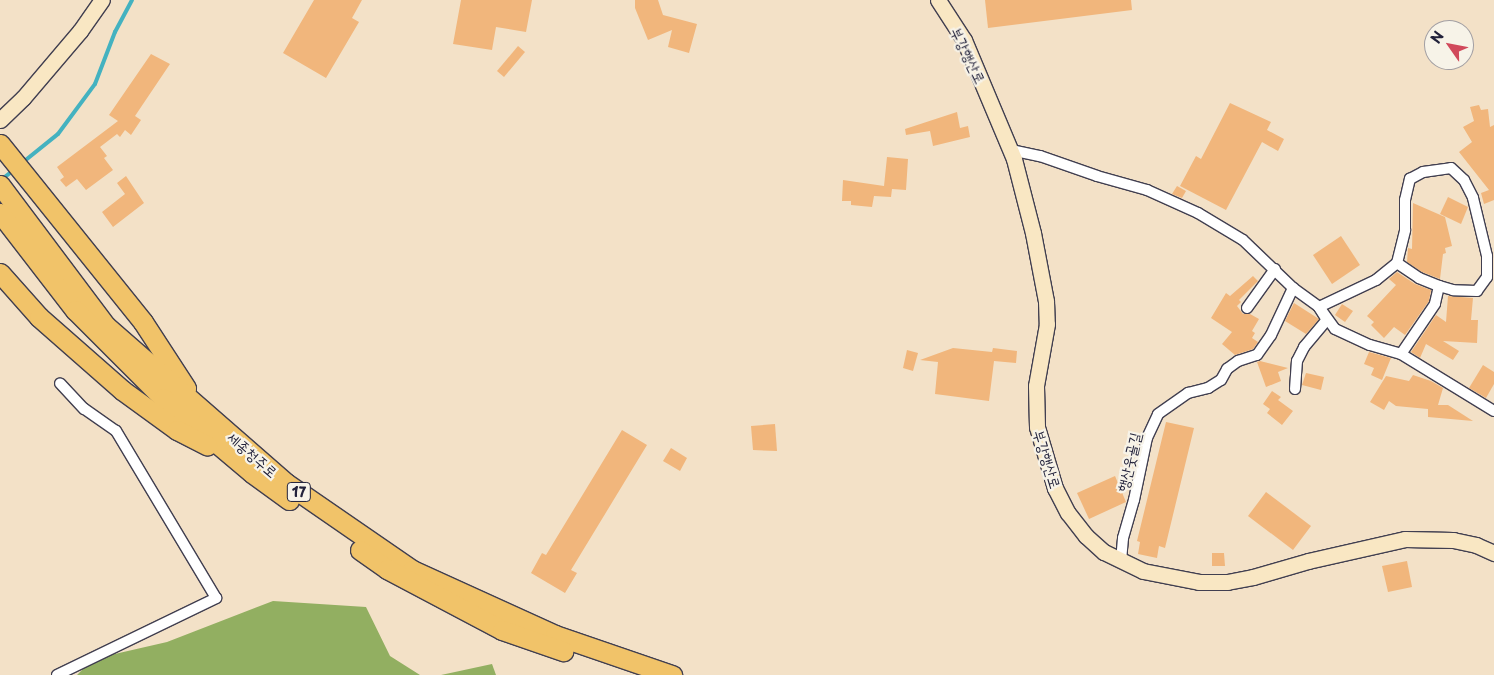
<!DOCTYPE html>
<meta charset="utf-8">
<style>
body{margin:0}
#map{position:relative;width:1494px;height:675px;overflow:hidden;background:#f3e1c7;font-family:"Playpen Sans","Poor Story",sans-serif}
div>[style]{position:absolute}
.forest>*{inset:0;background:#92af61}
.stream>*{height:4px;margin:-2px;padding:0 2px;transform-origin:2px;border-radius:2px;background:#44b2c0}
.building>*{inset:0;background:#f1b67c}
.roads{filter:drop-shadow(1px 0 #413f50) drop-shadow(-1px 0 #413f50) drop-shadow(0 1px #413f50) drop-shadow(0 -1px #413f50)}
.street>*{height:10px;margin:-5px;padding:0 5px;transform-origin:5px;border-radius:5px;background:#fff}
.secondary>*{height:15px;margin:-7.5px;padding:0 7.5px;transform-origin:7.5px;border-radius:7.5px;background:#f9e7c3}
.highway>*{height:19px;margin:-9.5px;padding:0 9.5px;transform-origin:9.5px;border-radius:9.5px;background:#f1c369}
span{translate:-50% -50%;white-space:nowrap;text-align:center;line-height:1.15;-webkit-text-stroke:4.5px #f7f3e8;paint-order:stroke}
.shield-label span{padding:1px 4px;background:#f7f3e8;border:1px solid;border-radius:4px;-webkit-text-stroke-width:0}
.shield-label{font-size:14px;color:#22223b;font-weight:700}
.street-label{font-size:15px;color:#22223b}
.north{position:absolute;left:1424px;top:20px;width:50px;height:50px;box-sizing:border-box;background:#f7f3e8;border:1px solid #a29fa3;border-radius:50%;rotate:303deg;font-size:14px;font-weight:700;line-height:20px;text-align:center;color:#22223b}
.north::after{content:'';display:block;margin:auto;width:18px;height:22px;background:#d1495b;clip-path:polygon(50% 0,100% 100%,50% 72%,0 100%)}
</style>
<div id="map">
<div class="forest">
<div style="clip-path:polygon(273px 601px,366px 607px,390px 656px,420px 675px,77px 675px,93px 659px,167px 642px)"></div>
<div style="clip-path:polygon(492px 664px,496px 675px,441px 675px)"></div>
</div>
<div class="stream">
<div style="left:22px;top:163px;width:46px;rotate:-38.9deg"></div>
<div style="left:58px;top:134px;width:62px;rotate:-53.5deg"></div>
<div style="left:95px;top:84px;width:56px;rotate:-69deg"></div>
<div style="left:115px;top:32px;width:36px;rotate:-62deg"></div>
<div style="left:1px;top:180px;width:18px;rotate:-38deg"></div>
</div>
<div class="building">
<div style="clip-path:polygon(314px 0,362px 0,352px 18px,359px 22px,326px 78px,283px 53px)"></div>
<div style="clip-path:polygon(461px 0,532px 0,526px 32px,496px 27px,492px 50px,453px 44px)"></div>
<div style="clip-path:polygon(635px 0,658px 0,663px 15px,697px 24px,689px 53px,668px 47px,672px 30px,648px 40px,635px 8px)"></div>
<div style="clip-path:polygon(985px 0,1131px 0,1132px 10px,988px 28px)"></div>
<div style="clip-path:polygon(518px 46px,525px 52px,504px 77px,497px 71px)"></div>
<div style="clip-path:polygon(151px 54px,170px 64px,135px 116px,141px 120px,131px 135px,125px 130px,120px 137px,117px 134px,100px 147px,107px 156px,104px 158px,113px 170px,86px 190px,77px 179px,66px 187px,60px 180px,64px 177px,57px 167px,118px 121px,109px 115px)"></div>
<div style="clip-path:polygon(1230px 103px,1271px 122px,1267px 130px,1284px 139px,1278px 151px,1262px 142px,1226px 210px,1180px 186px,1196px 156px,1201px 159px)"></div>
<div style="clip-path:polygon(1479px 105px,1481px 110px,1488px 109px,1490px 127px,1494px 125px,1494px 200px,1484px 204px,1481px 193px,1489px 190px,1459px 152px,1472px 142px,1463px 127px,1474px 121px,1470px 107px)"></div>
<div style="clip-path:polygon(957px 112px,960px 128px,968px 126px,970px 137px,933px 146px,930px 131px,906px 135px,905px 129px)"></div>
<div style="clip-path:polygon(887px 157px,908px 159px,906px 190px,892px 189px,891px 197px,874px 196px,872px 207px,851px 205px,851px 201px,842px 201px,843px 180px,884px 186px)"></div>
<div style="clip-path:polygon(126px 176px,144px 203px,113px 227px,102px 212px,125px 194px,117px 183px)"></div>
<div style="clip-path:polygon(1177px 186px,1186px 191px,1182px 198px,1172px 194px)"></div>
<div style="clip-path:polygon(1448px 197px,1468px 207px,1461px 224px,1440px 214px)"></div>
<div style="clip-path:polygon(1413px 203px,1445px 217px,1452px 246px,1445px 248px,1446px 253px,1443px 254px,1440px 279px,1422px 272px,1407px 262px,1408px 248px,1412px 249px)"></div>
<div style="clip-path:polygon(1341px 236px,1360px 265px,1332px 284px,1313px 255px)"></div>
<div style="clip-path:polygon(1397px 272px,1415px 284px,1431px 290px,1429px 301px,1405px 335px,1394px 327px,1384px 338px,1371px 325px,1374px 322px,1367px 316px,1396px 285px,1389px 279px)"></div>
<div style="clip-path:polygon(1253px 276px,1258px 281px,1239px 300px,1241px 302px,1237px 306px,1243px 314px,1250px 314px,1259px 319px,1252px 331px,1255px 333px,1252px 338px,1258px 342px,1253px 349px,1235px 355px,1222px 344px,1232px 332px,1211px 318px,1226px 293px,1230px 296px)"></div>
<div style="clip-path:polygon(1448px 296px,1473px 298px,1471px 320px,1478px 320px,1477px 343px,1443px 341px,1459px 351px,1453px 360px,1426px 344px,1420px 358px,1411px 352px,1436px 315px,1446px 322px)"></div>
<div style="clip-path:polygon(1294px 303px,1319px 319px,1306px 334px,1285px 321px)"></div>
<div style="clip-path:polygon(1342px 304px,1353px 311px,1345px 322px,1335px 315px)"></div>
<div style="clip-path:polygon(953px 348px,992px 352px,993px 348px,1017px 351px,1016px 363px,994px 361px,989px 401px,935px 394px,938px 362px,920px 360px)"></div>
<div style="clip-path:polygon(907px 350px,918px 353px,913px 371px,903px 368px)"></div>
<div style="clip-path:polygon(1369px 352px,1391px 358px,1382px 380px,1371px 375px,1374px 368px,1364px 364px)"></div>
<div style="clip-path:polygon(1260px 361px,1288px 368px,1278px 372px,1281px 381px,1266px 387px,1257px 362px)"></div>
<div style="clip-path:polygon(1483px 365px,1494px 372px,1494px 384px,1486px 398px,1469px 388px)"></div>
<div style="clip-path:polygon(1306px 373px,1324px 377px,1321px 390px,1302px 385px)"></div>
<div style="clip-path:polygon(1413px 375px,1431px 381px,1443px 388px,1438px 405px,1448px 405px,1473px 421px,1428px 417px,1428px 409px,1396px 406px,1389px 401px,1384px 410px,1370px 402px,1386px 376px,1409px 381px)"></div>
<div style="clip-path:polygon(1272px 391px,1281px 397px,1278px 400px,1293px 411px,1282px 425px,1267px 413px,1270px 409px,1263px 404px)"></div>
<div style="clip-path:polygon(1166px 422px,1194px 428px,1165px 548px,1159px 546px,1157px 558px,1138px 554px,1140px 542px,1137px 541px)"></div>
<div style="clip-path:polygon(775px 424px,777px 451px,753px 450px,751px 426px)"></div>
<div style="clip-path:polygon(622px 430px,647px 445px,571px 570px,577px 573px,565px 593px,531px 573px,542px 553px,546px 555px)"></div>
<div style="clip-path:polygon(671px 448px,687px 458px,680px 471px,663px 461px)"></div>
<div style="clip-path:polygon(1115px 476px,1126px 502px,1089px 519px,1077px 493px)"></div>
<div style="clip-path:polygon(1266px 492px,1311px 526px,1293px 550px,1248px 516px)"></div>
<div style="clip-path:polygon(1212px 553px,1224px 553px,1225px 566px,1212px 566px)"></div>
<div style="clip-path:polygon(1407px 561px,1412px 587px,1388px 592px,1382px 566px)"></div>
</div>
<div class="roads">
<div class="street">
<div style="left:1011px;top:150px;width:30px;rotate:12deg"></div>
<div style="left:1040px;top:156px;width:60px;rotate:19.3deg"></div>
<div style="left:1097px;top:176px;width:52px;rotate:15.6deg"></div>
<div style="left:1147px;top:190px;width:56px;rotate:24.3deg"></div>
<div style="left:1198px;top:213px;width:52px;rotate:31deg"></div>
<div style="left:1243px;top:240px;width:69px;rotate:43.8deg"></div>
<div style="left:1293px;top:288px;width:32px;rotate:36deg"></div>
<div style="left:1319px;top:307px;width:27px;rotate:54deg"></div>
<div style="left:1335px;top:329px;width:38px;rotate:25deg"></div>
<div style="left:1370px;top:345px;width:32px;rotate:16deg"></div>
<div style="left:1401px;top:354px;width:109px;rotate:31.5deg"></div>
<div style="left:1397px;top:263px;width:27px;rotate:34deg"></div>
<div style="left:1419px;top:278px;width:22px;rotate:22deg"></div>
<div style="left:1247px;top:308px;width:48px;rotate:-54.3deg"></div>
<div style="left:1295px;top:389px;width:28px;rotate:-86deg"></div>
<div style="left:1297px;top:361px;width:16px;rotate:-63deg"></div>
<div style="left:1304px;top:347px;width:35px;rotate:-50deg"></div>
<div style="left:1327px;top:320px;width:15px;rotate:-122deg"></div>
<div style="left:1319px;top:307px;width:63px;rotate:-25.3deg"></div>
<div style="left:1376px;top:280px;width:27px;rotate:-39deg"></div>
<div style="left:1397px;top:263px;width:34px;rotate:-76deg"></div>
<div style="left:1405px;top:230px;width:30px;rotate:-90deg"></div>
<div style="left:1405px;top:200px;width:22px;rotate:-77deg"></div>
<div style="left:1410px;top:179px;width:15px;rotate:-28deg"></div>
<div style="left:1423px;top:172px;width:28px;rotate:-8deg"></div>
<div style="left:1451px;top:168px;width:18px;rotate:43deg"></div>
<div style="left:1464px;top:180px;width:20px;rotate:63deg"></div>
<div style="left:1473px;top:198px;width:60px;rotate:76.4deg"></div>
<div style="left:1487px;top:256px;width:21px;rotate:90deg"></div>
<div style="left:1487px;top:277px;width:17px;rotate:126deg"></div>
<div style="left:1477px;top:291px;width:24px;rotate:-178deg"></div>
<div style="left:1453px;top:290px;width:15px;rotate:-164deg"></div>
<div style="left:1439px;top:286px;width:18px;rotate:103deg"></div>
<div style="left:1435px;top:304px;width:60px;rotate:124.2deg"></div>
<div style="left:1121px;top:561px;width:23px;rotate:-85deg"></div>
<div style="left:1123px;top:538px;width:40px;rotate:-74deg"></div>
<div style="left:1134px;top:500px;width:63px;rotate:-78.2deg"></div>
<div style="left:1147px;top:438px;width:26px;rotate:-65deg"></div>
<div style="left:1158px;top:414px;width:37px;rotate:-35deg"></div>
<div style="left:1188px;top:393px;width:21px;rotate:-14deg"></div>
<div style="left:1208px;top:388px;width:15px;rotate:-32deg"></div>
<div style="left:1221px;top:380px;width:13px;rotate:-61deg"></div>
<div style="left:1227px;top:369px;width:14px;rotate:-36deg"></div>
<div style="left:1238px;top:361px;width:20px;rotate:-18deg"></div>
<div style="left:1257px;top:355px;width:24px;rotate:-55deg"></div>
<div style="left:1271px;top:335px;width:52px;rotate:-64.9deg"></div>
<div style="left:57px;top:675px;width:177px;rotate:-25.8deg"></div>
<div style="left:216px;top:598px;width:195px;rotate:-120.9deg"></div>
<div style="left:116px;top:431px;width:39px;rotate:-145deg"></div>
<div style="left:84px;top:409px;width:35px;rotate:-133deg"></div>
</div>
<div class="secondary">
<div style="left:938px;top:0;width:48px;rotate:57deg"></div>
<div style="left:964px;top:40px;width:129px;rotate:67.2deg"></div>
<div style="left:1014px;top:159px;width:76px;rotate:75.6deg"></div>
<div style="left:1033px;top:233px;width:69px;rotate:79.2deg"></div>
<div style="left:1046px;top:301px;width:23px;rotate:88deg"></div>
<div style="left:1047px;top:324px;width:63px;rotate:100.1deg"></div>
<div style="left:1036px;top:386px;width:41px;rotate:88.6deg"></div>
<div style="left:1037px;top:427px;width:64px;rotate:73.6deg"></div>
<div style="left:1055px;top:488px;width:28px;rotate:63deg"></div>
<div style="left:1068px;top:513px;width:29px;rotate:52deg"></div>
<div style="left:1086px;top:536px;width:24px;rotate:42deg"></div>
<div style="left:1104px;top:552px;width:43px;rotate:26deg"></div>
<div style="left:1143px;top:571px;width:57px;rotate:11.1deg"></div>
<div style="left:1199px;top:582px;width:28px"></div>
<div style="left:1227px;top:582px;width:26px;rotate:-11deg"></div>
<div style="left:1253px;top:577px;width:57px;rotate:-16.2deg"></div>
<div style="left:1308px;top:561px;width:99px;rotate:-12.8deg"></div>
<div style="left:1405px;top:539px;width:48px;rotate:1.2deg"></div>
<div style="left:1453px;top:540px;width:24px;rotate:12deg"></div>
<div style="left:1476px;top:545px;width:20px;rotate:24deg"></div>
<div style="left:0;top:120px;width:32px;rotate:-44deg"></div>
<div style="left:23px;top:98px;width:88px;rotate:-49.6deg"></div>
<div style="left:80px;top:31px;width:38px;rotate:-55deg"></div>
</div>
<div class="highway">
<div style="left:0;top:144px;width:228px;rotate:51.2deg"></div>
<div style="left:143px;top:322px;width:79px;rotate:56.9deg"></div>
<div style="left:0;top:185px;width:176px;rotate:53.1deg"></div>
<div style="left:106px;top:326px;width:239px;rotate:41.1deg"></div>
<div style="left:286px;top:483px;width:153px;rotate:34.6deg"></div>
<div style="left:412px;top:570px;width:157px;rotate:24.4deg"></div>
<div style="left:555px;top:635px;width:124px;rotate:18.9deg"></div>
<div style="left:0;top:213px;width:123px;rotate:52.3deg"></div>
<div style="left:75px;top:310px;width:124px;rotate:45deg"></div>
<div style="left:163px;top:398px;width:116px;rotate:40.1deg"></div>
<div style="left:252px;top:473px;width:46px;rotate:36.1deg"></div>
<div style="left:0;top:273px;width:59px;rotate:48.4deg"></div>
<div style="left:39px;top:317px;width:111px;rotate:41.3deg"></div>
<div style="left:122px;top:390px;width:68px;rotate:36deg"></div>
<div style="left:177px;top:430px;width:34px;rotate:27deg"></div>
<div style="left:360px;top:550px;width:33px;rotate:35deg"></div>
<div style="left:387px;top:569px;width:130px;rotate:27.9deg"></div>
<div style="left:502px;top:630px;width:65px;rotate:19deg"></div>
</div>
</div>
<div class="shield-label">
<span style="left:299px;top:492px">17</span>
</div>
<div class="street-label">
<span style="left:969px;top:55px;rotate:64deg">부강행산로</span>
<span style="left:253px;top:454px;rotate:41deg">세종청주로</span>
<span style="left:1048px;top:459px;rotate:73deg">부강행산로</span>
<span style="left:1128px;top:462px;rotate:-77deg">행산웃골길</span>
</div>
<div class="north">N</div>
</div>
